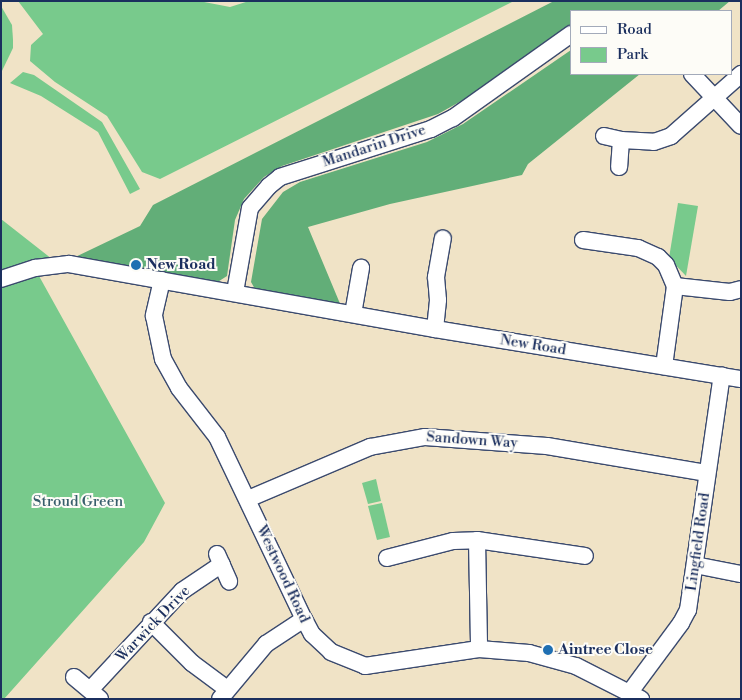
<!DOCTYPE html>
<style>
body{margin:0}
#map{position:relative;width:742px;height:700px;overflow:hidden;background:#f0e3c6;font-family:"Libre Bodoni",serif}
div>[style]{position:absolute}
.green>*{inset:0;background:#78ca8c}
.forest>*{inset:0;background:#62ae78}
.roads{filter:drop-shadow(1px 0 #3b4a6e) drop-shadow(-1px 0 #3b4a6e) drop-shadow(0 1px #3b4a6e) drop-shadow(0 -1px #3b4a6e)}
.minor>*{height:16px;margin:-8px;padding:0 8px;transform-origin:8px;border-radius:8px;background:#fff}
.dots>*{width:14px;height:14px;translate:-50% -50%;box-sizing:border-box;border:2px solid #fdfcf7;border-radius:50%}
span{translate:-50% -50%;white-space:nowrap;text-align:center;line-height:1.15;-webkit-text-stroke:4px #fdfcf7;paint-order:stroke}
.street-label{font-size:15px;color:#1b2f5e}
.poi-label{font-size:15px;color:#1b2f5e;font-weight:700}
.left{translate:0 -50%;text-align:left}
.park-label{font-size:15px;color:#375e6c}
.frame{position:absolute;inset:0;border:2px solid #1b2f5e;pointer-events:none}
.legend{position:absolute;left:570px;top:10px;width:162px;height:65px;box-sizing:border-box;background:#fdfcf7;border:1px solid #a3aaba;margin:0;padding:6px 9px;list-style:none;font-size:15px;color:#1b2f5e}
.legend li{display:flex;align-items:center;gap:10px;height:25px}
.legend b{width:25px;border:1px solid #a3aaba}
</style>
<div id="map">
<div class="green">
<div style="clip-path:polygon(18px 1px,199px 1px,230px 7px,249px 1px,514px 1px,160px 179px,142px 172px,107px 116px,55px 82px,30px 61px,31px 45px,43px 34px)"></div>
<div style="clip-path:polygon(1px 6px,12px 25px,13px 40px,13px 48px,1px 73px)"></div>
<div style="clip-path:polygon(23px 72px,34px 75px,102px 122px,140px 189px,130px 194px,98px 132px,41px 96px,10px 83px)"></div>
<div style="clip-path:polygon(678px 203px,698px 206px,686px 276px,669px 258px)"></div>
<div style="clip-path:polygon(1px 219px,52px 259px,39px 276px,165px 503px,144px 542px,4px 699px,1px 699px)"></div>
<div style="clip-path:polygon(376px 479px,381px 501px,368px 504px,362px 483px)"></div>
<div style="clip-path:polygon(382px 503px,390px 537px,377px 540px,368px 506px)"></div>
</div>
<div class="forest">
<div style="clip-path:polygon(554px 1px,730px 1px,718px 11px,571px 11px,571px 24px,479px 91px,438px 114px,282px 166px,264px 177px,244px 199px,235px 220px,227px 276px,216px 283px,69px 260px,140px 226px,153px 205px)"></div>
<div style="clip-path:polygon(571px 50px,571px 74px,640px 74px,528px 164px,522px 175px,390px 204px,308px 227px,341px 306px,255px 289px,251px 282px,262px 219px,283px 192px,300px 182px,427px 142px,463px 124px)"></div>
</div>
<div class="roads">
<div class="minor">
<div style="left:692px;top:74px;width:71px;rotate:46.7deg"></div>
<div style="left:604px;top:136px;width:17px;rotate:13deg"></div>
<div style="left:621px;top:140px;width:27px;rotate:94deg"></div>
<div style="left:621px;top:140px;width:33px;rotate:3deg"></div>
<div style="left:654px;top:142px;width:18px;rotate:-19deg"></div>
<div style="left:671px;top:136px;width:94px;rotate:-41.5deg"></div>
<div style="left:583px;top:240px;width:56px;rotate:8.3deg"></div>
<div style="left:638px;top:248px;width:22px;rotate:24deg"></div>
<div style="left:658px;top:257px;width:11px;rotate:45deg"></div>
<div style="left:666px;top:265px;width:23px;rotate:67deg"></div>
<div style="left:675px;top:286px;width:81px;rotate:97.8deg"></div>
<div style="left:1px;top:279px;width:36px;rotate:-18deg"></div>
<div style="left:35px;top:268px;width:34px;rotate:-7deg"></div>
<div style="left:69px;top:264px;width:372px;rotate:10.1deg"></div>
<div style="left:435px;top:329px;width:310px;rotate:9.3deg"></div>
<div style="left:162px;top:280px;width:37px;rotate:103deg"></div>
<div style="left:154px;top:316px;width:44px;rotate:78.2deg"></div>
<div style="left:163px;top:359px;width:33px;rotate:61deg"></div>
<div style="left:179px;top:388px;width:62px;rotate:52.2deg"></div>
<div style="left:217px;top:437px;width:202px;rotate:64.5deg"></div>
<div style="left:304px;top:619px;width:17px;rotate:62deg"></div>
<div style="left:312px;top:634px;width:26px;rotate:43deg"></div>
<div style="left:331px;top:652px;width:37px;rotate:22deg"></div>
<div style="left:365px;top:666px;width:115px;rotate:-8.5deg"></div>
<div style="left:479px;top:649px;width:50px;rotate:4.6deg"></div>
<div style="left:529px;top:653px;width:49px;rotate:15.5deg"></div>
<div style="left:576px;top:666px;width:73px;rotate:26.9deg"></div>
<div style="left:675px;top:286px;width:55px;rotate:6.2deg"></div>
<div style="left:730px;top:292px;width:11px;rotate:-15deg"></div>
<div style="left:235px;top:292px;width:85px;rotate:-79.9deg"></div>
<div style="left:250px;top:208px;width:29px;rotate:-49deg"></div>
<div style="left:269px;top:186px;width:14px;rotate:-39deg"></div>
<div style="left:280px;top:177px;width:158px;rotate:-17.6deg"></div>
<div style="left:431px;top:129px;width:25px;rotate:-27deg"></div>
<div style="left:453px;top:118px;width:145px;rotate:-35.4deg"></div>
<div style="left:353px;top:314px;width:47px;rotate:-80.1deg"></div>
<div style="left:435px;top:329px;width:29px;rotate:-84deg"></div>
<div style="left:438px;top:300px;width:23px;rotate:-95deg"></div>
<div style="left:436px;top:277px;width:39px;rotate:-80deg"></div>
<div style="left:248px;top:499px;width:133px;rotate:-23.1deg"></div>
<div style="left:370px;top:447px;width:56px;rotate:-10.3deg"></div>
<div style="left:425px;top:437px;width:122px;rotate:4.2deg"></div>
<div style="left:547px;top:446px;width:161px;rotate:9.6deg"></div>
<div style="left:477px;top:540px;width:109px;rotate:88.9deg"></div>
<div style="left:217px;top:554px;width:30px;rotate:66deg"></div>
<div style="left:387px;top:558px;width:68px;rotate:-14.4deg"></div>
<div style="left:453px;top:541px;width:24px;rotate:-2deg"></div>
<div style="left:477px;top:540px;width:109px;rotate:8.4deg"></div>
<div style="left:695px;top:565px;width:47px;rotate:11.1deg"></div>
<div style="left:151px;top:622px;width:58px;rotate:45deg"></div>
<div style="left:192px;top:663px;width:44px;rotate:36.6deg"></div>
<div style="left:74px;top:677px;width:34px;rotate:40deg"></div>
<div style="left:90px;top:690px;width:135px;rotate:-47.1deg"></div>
<div style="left:182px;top:591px;width:48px;rotate:-34deg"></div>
<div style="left:630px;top:692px;width:86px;rotate:-53.5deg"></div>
<div style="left:681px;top:623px;width:15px;rotate:-62deg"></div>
<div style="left:688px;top:610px;width:237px;rotate:-81.8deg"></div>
<div style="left:220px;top:699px;width:72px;rotate:-50.1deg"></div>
<div style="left:266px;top:644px;width:45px;rotate:-33.3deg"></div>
</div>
</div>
<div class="dots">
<div style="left:136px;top:265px;background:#1f6fb2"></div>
<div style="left:548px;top:650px;background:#1f6fb2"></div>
</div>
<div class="street-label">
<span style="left:374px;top:146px;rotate:-18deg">Mandarin Drive</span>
<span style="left:533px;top:345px;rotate:9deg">New Road</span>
<span style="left:472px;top:440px;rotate:4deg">Sandown Way</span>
<span style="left:698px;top:542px;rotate:-82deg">Lingfield Road</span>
<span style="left:283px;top:574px;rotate:65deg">Westwood Road</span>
<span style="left:153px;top:624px;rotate:-46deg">Warwick Drive</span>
</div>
<div class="poi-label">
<span class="left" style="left:146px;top:265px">New Road</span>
<span class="left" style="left:558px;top:650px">Aintree Close</span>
</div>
<div class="park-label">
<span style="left:78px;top:502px">Stroud Green</span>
</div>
<div class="frame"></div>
<ul class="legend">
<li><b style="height:6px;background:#fff"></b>Road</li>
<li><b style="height:14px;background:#78ca8c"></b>Park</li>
</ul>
</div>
